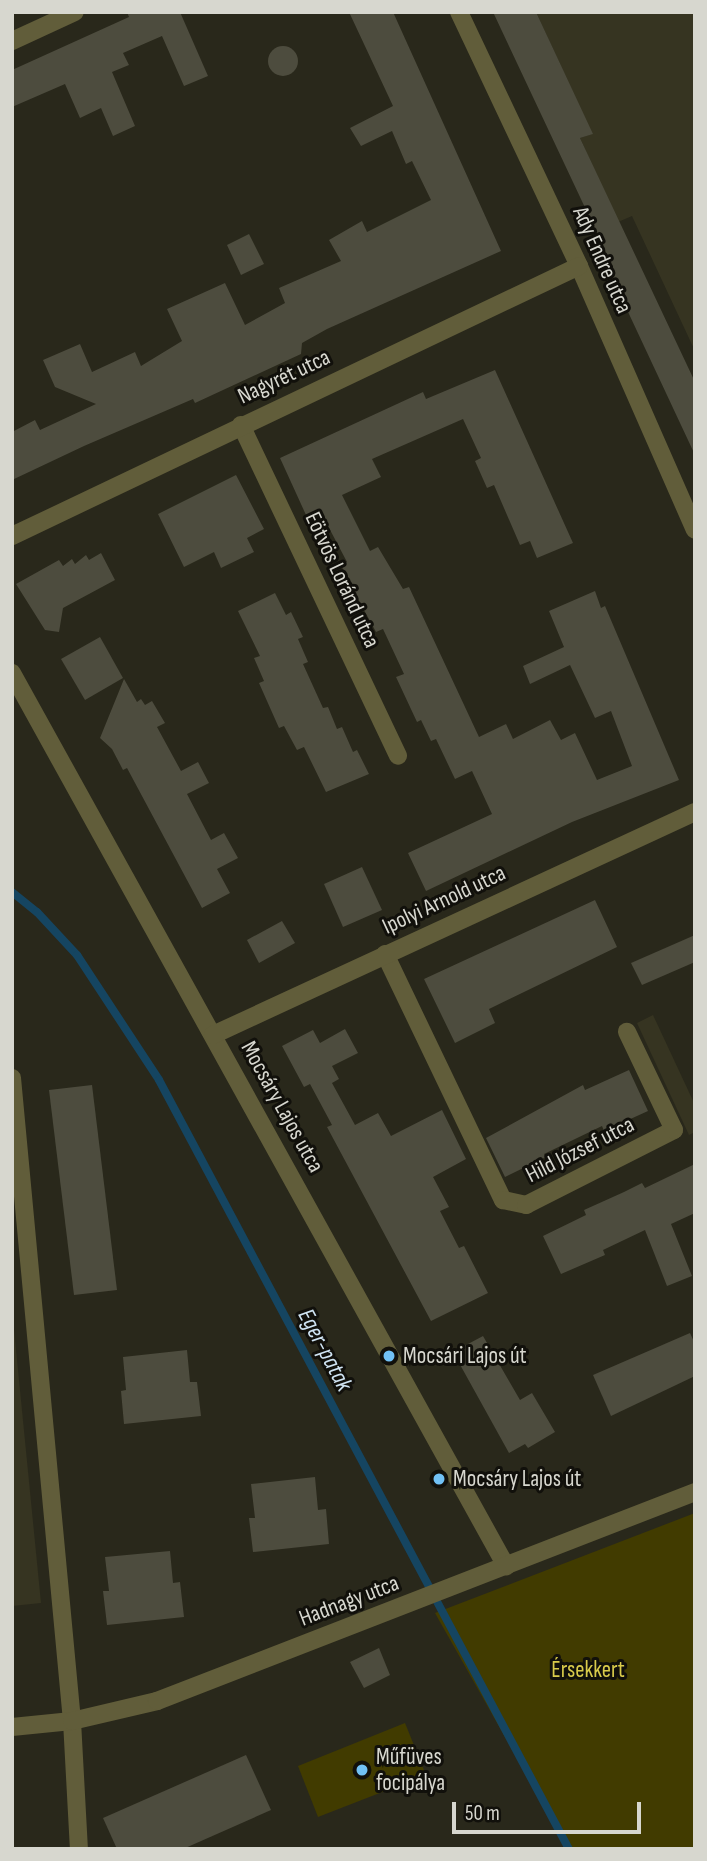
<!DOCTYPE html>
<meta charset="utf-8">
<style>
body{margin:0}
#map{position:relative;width:707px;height:1861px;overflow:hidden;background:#29281b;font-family:"Sofia Sans Condensed",sans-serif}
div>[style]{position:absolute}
.built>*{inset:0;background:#363421}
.green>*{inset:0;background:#413b00}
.stream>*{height:8px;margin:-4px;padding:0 4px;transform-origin:4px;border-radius:4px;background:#154561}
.building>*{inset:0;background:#4d4c3e}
.round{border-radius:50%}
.minor>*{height:18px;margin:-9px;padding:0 9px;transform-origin:9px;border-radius:9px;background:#615d3a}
.dots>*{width:19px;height:19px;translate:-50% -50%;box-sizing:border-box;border:4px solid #11100b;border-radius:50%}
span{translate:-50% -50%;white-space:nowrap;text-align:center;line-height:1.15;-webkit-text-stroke:6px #11100b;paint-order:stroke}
.street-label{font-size:23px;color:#d7d7cf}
.poi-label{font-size:23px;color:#d7d7cf}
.left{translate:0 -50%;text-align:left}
.park-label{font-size:23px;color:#d9cb4b}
.water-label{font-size:24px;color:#d0e4f3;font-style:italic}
.frame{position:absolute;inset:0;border:14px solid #d7d7cf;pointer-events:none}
.scale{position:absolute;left:452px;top:1802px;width:189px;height:32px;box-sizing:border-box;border:4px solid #d7d7cf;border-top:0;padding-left:9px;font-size:21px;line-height:24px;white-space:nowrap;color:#d7d7cf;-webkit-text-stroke:5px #11100b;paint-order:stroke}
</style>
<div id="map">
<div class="built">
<div style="clip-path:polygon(536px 12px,695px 12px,695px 351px,632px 216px,618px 222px,580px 138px,592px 134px)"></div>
<div style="clip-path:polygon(653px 1015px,695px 1105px,695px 1132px,689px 1135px,637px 1023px)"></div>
<div style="clip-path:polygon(12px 1309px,41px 1603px,12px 1606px)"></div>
</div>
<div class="green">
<div style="clip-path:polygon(695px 1513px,695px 1849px,568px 1849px,435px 1613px)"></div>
<div style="clip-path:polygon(405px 1723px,426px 1775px,318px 1817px,298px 1766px)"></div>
</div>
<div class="stream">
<div style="left:12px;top:892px;width:32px;rotate:39deg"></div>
<div style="left:37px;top:912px;width:59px;rotate:47.1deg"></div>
<div style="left:77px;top:955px;width:149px;rotate:56.7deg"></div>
<div style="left:159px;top:1080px;width:871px;rotate:61.94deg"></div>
</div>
<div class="building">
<div style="clip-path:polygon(127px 12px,180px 12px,208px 76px,184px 86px,162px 36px,123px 53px,129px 65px,112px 72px,135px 126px,113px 136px,101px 108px,80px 118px,65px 84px,12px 107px,12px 70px,129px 17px)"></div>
<div style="clip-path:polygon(349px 12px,393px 12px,501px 251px,327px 329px,302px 343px,301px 354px,195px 403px,193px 399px,84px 446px,12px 480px,12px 432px,35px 420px,40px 430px,96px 404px,55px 387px,43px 360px,80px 344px,92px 372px,135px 352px,141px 366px,182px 341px,167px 309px,225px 283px,245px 325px,285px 303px,279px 288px,341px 261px,329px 240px,362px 221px,367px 232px,431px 200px,412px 161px,406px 164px,392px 131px,361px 146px,350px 128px,393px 106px)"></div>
<div style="clip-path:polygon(493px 12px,536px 12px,593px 134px,580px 138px,695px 382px,695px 455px,607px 267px,612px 265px)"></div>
<div class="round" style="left:268px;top:46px;width:30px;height:30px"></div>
<div style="clip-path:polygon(249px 234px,264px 264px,241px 275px,227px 245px)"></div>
<div style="clip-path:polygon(495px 370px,573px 543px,537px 558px,530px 541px,520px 545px,494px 485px,487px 488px,475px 461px,481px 458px,463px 419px,372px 459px,381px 477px,342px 495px,370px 551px,378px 547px,403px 589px,409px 587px,479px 737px,506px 724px,513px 739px,550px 720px,561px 740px,575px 733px,597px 780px,632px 766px,611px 711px,595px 718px,570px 665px,530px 684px,523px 666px,564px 647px,549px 611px,595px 591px,601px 608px,605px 606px,679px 780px,572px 822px,426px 891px,408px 853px,492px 814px,472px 771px,455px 779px,436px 739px,431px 741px,421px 720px,417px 722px,396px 677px,404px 674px,383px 629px,376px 632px,353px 590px,341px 565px,347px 562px,319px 509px,306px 515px,280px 458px,423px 392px,426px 399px)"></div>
<div style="clip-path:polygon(236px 475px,264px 529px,247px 538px,254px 552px,221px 568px,214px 552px,184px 567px,158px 514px)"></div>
<div style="clip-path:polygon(101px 553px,115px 580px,63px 608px,59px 632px,45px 630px,16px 584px,59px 560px,63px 566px,72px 559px,75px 564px,86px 555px,89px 560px)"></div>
<div style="clip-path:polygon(275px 593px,286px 615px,291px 612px,303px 637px,298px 639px,308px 662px,303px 664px,323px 708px,328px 707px,337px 729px,342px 727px,353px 752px,357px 750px,369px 774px,326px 792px,304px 747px,297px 750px,284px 726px,279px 728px,259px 683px,264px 681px,254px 658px,260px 656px,238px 611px)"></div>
<div style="clip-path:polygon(100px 637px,123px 678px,85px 700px,61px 659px)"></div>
<div style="clip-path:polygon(124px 679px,137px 702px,141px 699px,145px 705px,152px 701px,165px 723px,157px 727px,181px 771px,198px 762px,209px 783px,187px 794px,211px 840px,224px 833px,238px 858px,217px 869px,230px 893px,202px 908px,127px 768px,123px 770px,112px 749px,100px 738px)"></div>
<div style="clip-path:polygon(362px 867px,382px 910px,343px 927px,324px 884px)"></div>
<div style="clip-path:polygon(595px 900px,617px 947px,489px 1009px,495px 1023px,455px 1043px,424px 979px)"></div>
<div style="clip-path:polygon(282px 921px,295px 943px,259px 963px,247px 940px)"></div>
<div style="clip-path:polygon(695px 935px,695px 962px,642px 985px,631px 963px)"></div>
<div style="clip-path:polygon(345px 1029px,358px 1053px,332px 1066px,339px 1079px,332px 1083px,355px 1125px,378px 1113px,391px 1136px,442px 1110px,466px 1159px,433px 1177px,449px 1207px,440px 1211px,459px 1248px,464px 1246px,488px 1293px,431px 1321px,327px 1127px,332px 1125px,310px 1084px,304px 1087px,282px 1046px,313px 1030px,320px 1043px)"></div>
<div style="clip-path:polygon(629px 1070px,648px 1111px,604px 1131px,602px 1126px,544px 1154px,546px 1157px,505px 1177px,486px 1138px,583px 1085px,585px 1090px)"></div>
<div style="clip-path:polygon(92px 1085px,117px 1290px,74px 1295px,49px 1090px)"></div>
<div style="clip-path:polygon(695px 1164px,695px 1213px,671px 1224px,692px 1276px,667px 1286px,645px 1230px,603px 1250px,605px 1255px,561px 1274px,543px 1236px,586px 1215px,584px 1210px,624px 1192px,642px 1183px,645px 1188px)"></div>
<div style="clip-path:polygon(690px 1333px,695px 1344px,695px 1376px,611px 1416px,593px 1375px)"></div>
<div style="clip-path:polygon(483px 1336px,520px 1400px,532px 1393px,555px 1432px,528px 1448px,525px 1444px,509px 1453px,453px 1352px)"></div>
<div style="clip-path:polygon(187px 1350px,190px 1382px,197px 1382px,201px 1416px,124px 1424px,121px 1391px,126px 1390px,123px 1357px)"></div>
<div style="clip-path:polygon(315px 1477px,318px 1510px,326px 1509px,329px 1544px,253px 1552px,249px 1518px,255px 1518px,251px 1484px)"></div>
<div style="clip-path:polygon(170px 1551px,173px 1583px,180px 1582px,184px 1617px,107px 1625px,103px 1591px,109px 1591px,105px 1557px)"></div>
<div style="clip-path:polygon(379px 1648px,390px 1675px,364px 1688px,350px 1662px)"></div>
<div style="clip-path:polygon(246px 1755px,271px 1810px,183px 1849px,117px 1849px,103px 1818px)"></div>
</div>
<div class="minor">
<div style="left:459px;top:12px;width:281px;rotate:64.7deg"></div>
<div style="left:579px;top:266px;width:288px;rotate:66.3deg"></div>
<div style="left:12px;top:41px;width:69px;rotate:-24.7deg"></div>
<div style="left:241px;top:425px;width:366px;rotate:64.6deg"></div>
<div style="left:12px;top:536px;width:628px;rotate:-25.46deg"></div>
<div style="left:12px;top:673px;width:1021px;rotate:61.05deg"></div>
<div style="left:385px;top:954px;width:273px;rotate:64.4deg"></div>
<div style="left:503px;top:1200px;width:24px;rotate:12deg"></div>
<div style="left:526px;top:1205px;width:166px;rotate:-26.9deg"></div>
<div style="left:674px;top:1130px;width:109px;rotate:-115.6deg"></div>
<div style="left:213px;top:1035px;width:531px;rotate:-24.83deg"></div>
<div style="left:12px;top:1078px;width:646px;rotate:84.67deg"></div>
<div style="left:72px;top:1721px;width:128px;rotate:86.9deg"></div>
<div style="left:12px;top:1727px;width:60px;rotate:-5.7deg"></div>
<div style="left:72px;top:1721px;width:87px;rotate:-13.2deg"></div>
<div style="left:157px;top:1701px;width:577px;rotate:-21.23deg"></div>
</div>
<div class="dots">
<div style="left:389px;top:1356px;background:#71c1f5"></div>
<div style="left:439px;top:1479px;background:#71c1f5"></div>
<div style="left:362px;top:1770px;background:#71c1f5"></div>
</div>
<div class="street-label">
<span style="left:602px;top:260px;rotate:66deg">Ady Endre utca</span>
<span style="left:284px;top:377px;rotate:-25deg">Nagyrét utca</span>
<span style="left:342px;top:580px;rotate:65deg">Eötvös Loránd utca</span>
<span style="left:444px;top:900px;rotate:-25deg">Ipolyi Arnold utca</span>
<span style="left:282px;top:1107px;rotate:61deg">Mocsáry Lajos utca</span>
<span style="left:580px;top:1150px;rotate:-27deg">Hild József utca</span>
<span style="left:349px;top:1601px;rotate:-21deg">Hadnagy utca</span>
</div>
<div class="poi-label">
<span class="left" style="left:403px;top:1356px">Mocsári Lajos út</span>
<span class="left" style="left:453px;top:1479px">Mocsáry Lajos út</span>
<span class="left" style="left:376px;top:1770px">Műfüves<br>focipálya</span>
</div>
<div class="park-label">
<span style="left:588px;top:1670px">Érsekkert</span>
</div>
<div class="water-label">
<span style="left:325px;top:1350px;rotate:62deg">Eger-patak</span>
</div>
<div class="frame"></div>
<div class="scale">50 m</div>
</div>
